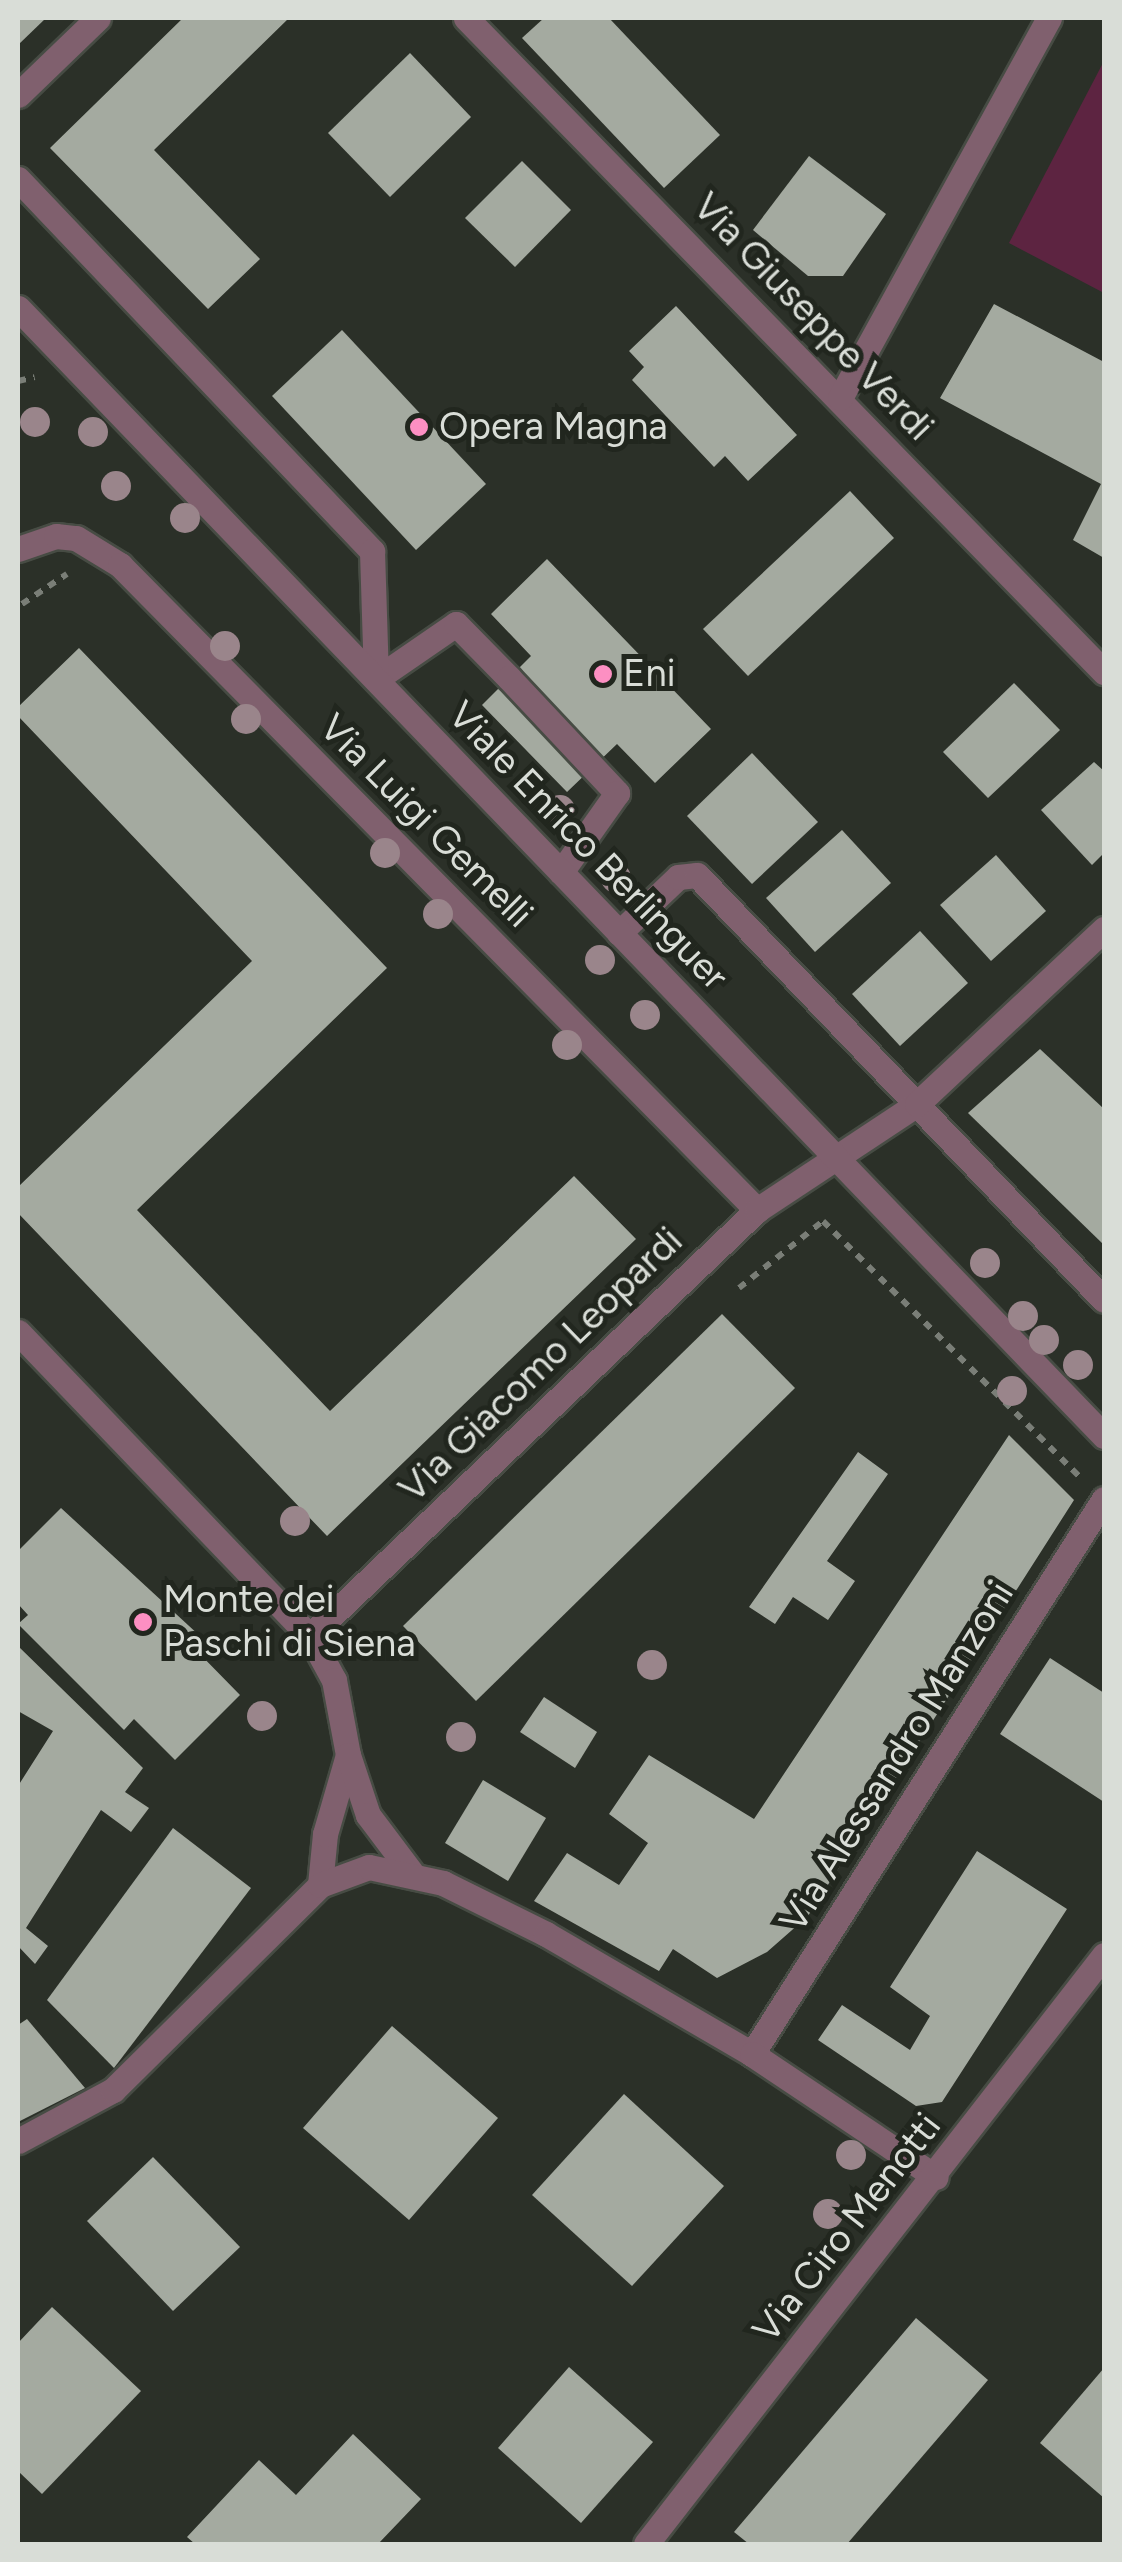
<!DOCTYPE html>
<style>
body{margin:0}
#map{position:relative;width:1122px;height:2562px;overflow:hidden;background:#2b3028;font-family:Figtree,sans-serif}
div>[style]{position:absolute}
.green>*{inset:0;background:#5d2441}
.building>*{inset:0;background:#a4aaa0}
.path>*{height:6px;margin-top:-3px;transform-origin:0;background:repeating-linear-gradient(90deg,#7a7e77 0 8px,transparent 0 16px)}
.roads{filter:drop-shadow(2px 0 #474c44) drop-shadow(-2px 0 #474c44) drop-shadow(0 2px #474c44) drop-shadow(0 -2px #474c44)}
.service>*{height:25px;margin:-12.5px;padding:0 12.5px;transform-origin:12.5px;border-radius:12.5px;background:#80606e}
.minor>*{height:25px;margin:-12.5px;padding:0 12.5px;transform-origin:12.5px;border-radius:12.5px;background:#80606e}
.tertiary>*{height:25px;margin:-12.5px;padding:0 12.5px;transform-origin:12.5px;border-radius:12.5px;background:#80606e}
.trees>*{width:30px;height:30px;margin:-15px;border-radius:50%;background:#9a858b}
.dots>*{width:28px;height:28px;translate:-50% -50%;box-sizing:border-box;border:5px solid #21261e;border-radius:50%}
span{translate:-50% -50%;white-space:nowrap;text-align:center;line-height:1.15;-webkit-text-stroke:10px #21261e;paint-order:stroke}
.street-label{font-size:38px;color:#d9ddd7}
.poi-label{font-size:38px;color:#d9ddd7}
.left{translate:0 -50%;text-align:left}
.frame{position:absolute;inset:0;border:20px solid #d9ddd7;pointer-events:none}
</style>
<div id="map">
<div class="green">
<div style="clip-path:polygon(1104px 61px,1104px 293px,1009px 243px)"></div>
</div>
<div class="building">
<div style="clip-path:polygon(18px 18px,46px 18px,18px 45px)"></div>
<div style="clip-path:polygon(183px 18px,289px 18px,154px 150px,260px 259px,208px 309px,50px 148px)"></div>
<div style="clip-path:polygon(544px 18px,609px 18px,720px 135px,664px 188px,522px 38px)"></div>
<div style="clip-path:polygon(410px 53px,471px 117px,390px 197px,328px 133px)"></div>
<div style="clip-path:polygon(809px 156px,886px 214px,843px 276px,808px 276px,753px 230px)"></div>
<div style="clip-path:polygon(522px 161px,571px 210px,515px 267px,465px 218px)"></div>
<div style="clip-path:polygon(994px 304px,1104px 362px,1104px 558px,1073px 540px,1101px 484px,940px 398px)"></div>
<div style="clip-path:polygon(676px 306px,797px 435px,748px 481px,725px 456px,714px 467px,632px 380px,644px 367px,629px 351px)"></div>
<div style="clip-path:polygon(342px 330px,486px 484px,416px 550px,272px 396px)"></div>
<div style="clip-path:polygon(850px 491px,894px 538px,748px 676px,703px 629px)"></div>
<div style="clip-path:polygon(547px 559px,711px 729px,655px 783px,617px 744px,567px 792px,482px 705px,531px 656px,491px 614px)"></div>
<div style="clip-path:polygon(79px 648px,387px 968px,137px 1210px,330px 1411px,574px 1176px,636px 1239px,327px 1536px,18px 1213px,18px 1187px,252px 961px,18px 716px,18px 707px)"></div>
<div style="clip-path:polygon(1014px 683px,1060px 730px,988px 798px,943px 752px)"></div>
<div style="clip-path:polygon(752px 753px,818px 822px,752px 884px,687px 816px)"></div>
<div style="clip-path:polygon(1094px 762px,1104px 771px,1104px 853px,1092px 865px,1041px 810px)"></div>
<div style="clip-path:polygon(842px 830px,891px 883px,815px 952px,766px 898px)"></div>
<div style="clip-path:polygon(996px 855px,1046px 911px,991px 961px,940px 905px)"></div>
<div style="clip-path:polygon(920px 931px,968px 983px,900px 1046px,852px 994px)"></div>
<div style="clip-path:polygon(1040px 1049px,1104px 1109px,1104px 1245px,968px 1113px)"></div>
<div style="clip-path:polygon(722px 1314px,795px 1388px,476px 1701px,403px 1626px)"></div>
<div style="clip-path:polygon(1009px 1435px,1074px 1500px,808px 1916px,767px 1952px,717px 1978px,673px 1949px,659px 1971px,534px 1901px,567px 1853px,619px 1885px,648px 1843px,609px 1814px,649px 1755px,754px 1819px)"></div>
<div style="clip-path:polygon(858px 1452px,888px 1474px,827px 1561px,855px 1581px,828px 1620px,793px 1597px,775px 1624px,749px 1607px)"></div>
<div style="clip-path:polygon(61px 1508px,201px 1637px,192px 1646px,240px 1695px,175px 1760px,134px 1719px,124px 1730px,18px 1624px,28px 1615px,18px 1604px,18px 1551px)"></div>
<div style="clip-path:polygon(18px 1646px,143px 1768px,125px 1792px,149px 1808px,131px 1832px,101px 1810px,26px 1928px,48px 1946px,35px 1964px,18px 1946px,18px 1786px,53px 1731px,18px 1711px)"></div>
<div style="clip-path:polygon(1050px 1658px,1104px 1693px,1104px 1802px,1000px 1734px)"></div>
<div style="clip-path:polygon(544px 1697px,597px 1732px,575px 1768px,520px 1732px)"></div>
<div style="clip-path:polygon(483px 1780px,546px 1818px,508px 1881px,445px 1843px)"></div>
<div style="clip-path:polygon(173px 1828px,251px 1888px,114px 2068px,47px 2000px)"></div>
<div style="clip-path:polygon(977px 1851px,1067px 1909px,942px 2102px,916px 2106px,818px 2040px,842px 2005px,910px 2050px,930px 2016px,890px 1987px)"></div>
<div style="clip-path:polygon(27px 2019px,85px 2088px,18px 2122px,18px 2025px)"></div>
<div style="clip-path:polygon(392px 2026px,498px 2118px,409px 2220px,303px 2128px)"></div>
<div style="clip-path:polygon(624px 2094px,724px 2186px,632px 2286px,532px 2195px)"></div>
<div style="clip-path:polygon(153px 2157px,240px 2247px,173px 2311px,87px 2221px)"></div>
<div style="clip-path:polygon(52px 2307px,141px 2391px,42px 2494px,18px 2471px,18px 2343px)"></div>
<div style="clip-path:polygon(916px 2318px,988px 2380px,847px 2544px,749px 2544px,734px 2532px)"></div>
<div style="clip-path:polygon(569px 2367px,653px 2442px,581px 2523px,498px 2448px)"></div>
<div style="clip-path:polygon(1104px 2368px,1104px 2498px,1040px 2443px)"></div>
<div style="clip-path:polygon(353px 2434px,421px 2499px,378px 2544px,195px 2544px,187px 2537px,259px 2460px,296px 2495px)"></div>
</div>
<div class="path">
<div style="left:18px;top:381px;width:17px;rotate:-13deg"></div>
<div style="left:22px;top:604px;width:54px;rotate:-33.7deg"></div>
<div style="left:739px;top:1288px;width:107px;rotate:-38.6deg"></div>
<div style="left:823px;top:1221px;width:361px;rotate:44.9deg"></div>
</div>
<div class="roads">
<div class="service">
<div style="left:376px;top:679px;width:97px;rotate:-34.5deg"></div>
<div style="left:456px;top:624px;width:76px;rotate:45.5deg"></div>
<div style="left:509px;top:678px;width:158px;rotate:46.8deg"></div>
<div style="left:617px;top:793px;width:97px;rotate:125.3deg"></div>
</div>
<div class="minor">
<div style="left:466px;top:18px;width:914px;rotate:45.71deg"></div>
<div style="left:18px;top:95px;width:111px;rotate:-43.9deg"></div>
<div style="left:18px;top:179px;width:514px;rotate:46.42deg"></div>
<div style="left:372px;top:551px;width:128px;rotate:88.2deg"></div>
<div style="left:840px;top:398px;width:434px;rotate:-61.2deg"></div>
<div style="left:18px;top:549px;width:40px;rotate:-18.9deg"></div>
<div style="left:56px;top:536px;width:20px;rotate:6deg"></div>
<div style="left:76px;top:538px;width:52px;rotate:31.5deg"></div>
<div style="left:120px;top:565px;width:907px;rotate:45.36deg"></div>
<div style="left:619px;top:933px;width:81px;rotate:-43.5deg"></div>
<div style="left:678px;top:877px;width:19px;rotate:-6deg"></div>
<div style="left:697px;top:875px;width:588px;rotate:46.24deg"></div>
<div style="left:18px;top:1332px;width:422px;rotate:46.2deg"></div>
<div style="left:310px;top:1636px;width:50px;rotate:61.4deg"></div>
<div style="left:334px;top:1680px;width:76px;rotate:79.4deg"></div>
<div style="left:310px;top:1636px;width:617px;rotate:-43.62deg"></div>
<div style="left:757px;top:1210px;width:192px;rotate:-33.5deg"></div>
<div style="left:917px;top:1104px;width:256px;rotate:-43.1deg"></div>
<div style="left:320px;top:1885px;width:51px;rotate:-84.4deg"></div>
<div style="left:325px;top:1834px;width:82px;rotate:-73.8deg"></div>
<div style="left:348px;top:1755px;width:63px;rotate:71.6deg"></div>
<div style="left:368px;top:1815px;width:71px;rotate:53deg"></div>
<div style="left:752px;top:2054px;width:657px;rotate:-57.62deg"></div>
<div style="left:18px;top:2141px;width:108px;rotate:-28.2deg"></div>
<div style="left:113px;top:2090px;width:291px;rotate:-44.7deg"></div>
<div style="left:320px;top:1885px;width:52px;rotate:-20.2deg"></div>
<div style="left:369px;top:1867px;width:76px;rotate:12.2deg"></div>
<div style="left:443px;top:1883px;width:115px;rotate:26.3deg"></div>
<div style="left:546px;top:1934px;width:238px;rotate:30.2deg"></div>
<div style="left:752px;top:2054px;width:221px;rotate:33.8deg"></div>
<div style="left:646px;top:2544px;width:746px;rotate:-52.13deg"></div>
</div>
<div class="tertiary">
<div style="left:18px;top:308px;width:1566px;rotate:46.09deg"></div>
</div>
</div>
<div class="trees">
<div style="left:35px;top:422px"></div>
<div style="left:93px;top:432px"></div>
<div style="left:116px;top:486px"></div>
<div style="left:185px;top:518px"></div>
<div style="left:225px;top:646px"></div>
<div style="left:246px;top:719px"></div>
<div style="left:560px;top:810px"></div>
<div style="left:385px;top:853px"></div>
<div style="left:616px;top:878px"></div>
<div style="left:438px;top:914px"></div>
<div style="left:600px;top:960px"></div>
<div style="left:645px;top:1015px"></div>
<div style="left:567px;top:1045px"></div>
<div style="left:985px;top:1263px"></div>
<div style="left:1023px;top:1316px"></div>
<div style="left:1044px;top:1340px"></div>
<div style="left:1078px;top:1365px"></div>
<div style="left:1012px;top:1391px"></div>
<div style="left:295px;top:1521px"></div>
<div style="left:652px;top:1665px"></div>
<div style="left:262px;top:1716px"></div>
<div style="left:461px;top:1737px"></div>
<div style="left:851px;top:2155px"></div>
<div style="left:828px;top:2214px"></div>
</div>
<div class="dots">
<div style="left:419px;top:427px;background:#fc8fc2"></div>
<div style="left:603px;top:674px;background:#fc8fc2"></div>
<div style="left:143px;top:1622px;background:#fc8fc2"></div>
</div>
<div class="street-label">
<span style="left:813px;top:317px;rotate:46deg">Via Giuseppe Verdi</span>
<span style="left:426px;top:821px;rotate:45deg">Via Luigi Gemelli</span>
<span style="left:588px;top:846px;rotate:46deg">Viale Enrico Berlinguer</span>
<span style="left:541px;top:1365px;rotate:-44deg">Via Giacomo Leopardi</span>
<span style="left:897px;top:1757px;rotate:-58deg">Via Alessandro Manzoni</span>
<span style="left:847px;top:2228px;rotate:-52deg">Via Ciro Menotti</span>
</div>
<div class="poi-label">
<span class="left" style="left:439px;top:427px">Opera Magna</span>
<span class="left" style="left:623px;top:674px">Eni</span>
<span class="left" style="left:163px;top:1622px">Monte dei<br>Paschi di Siena</span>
</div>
<div class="frame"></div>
</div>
